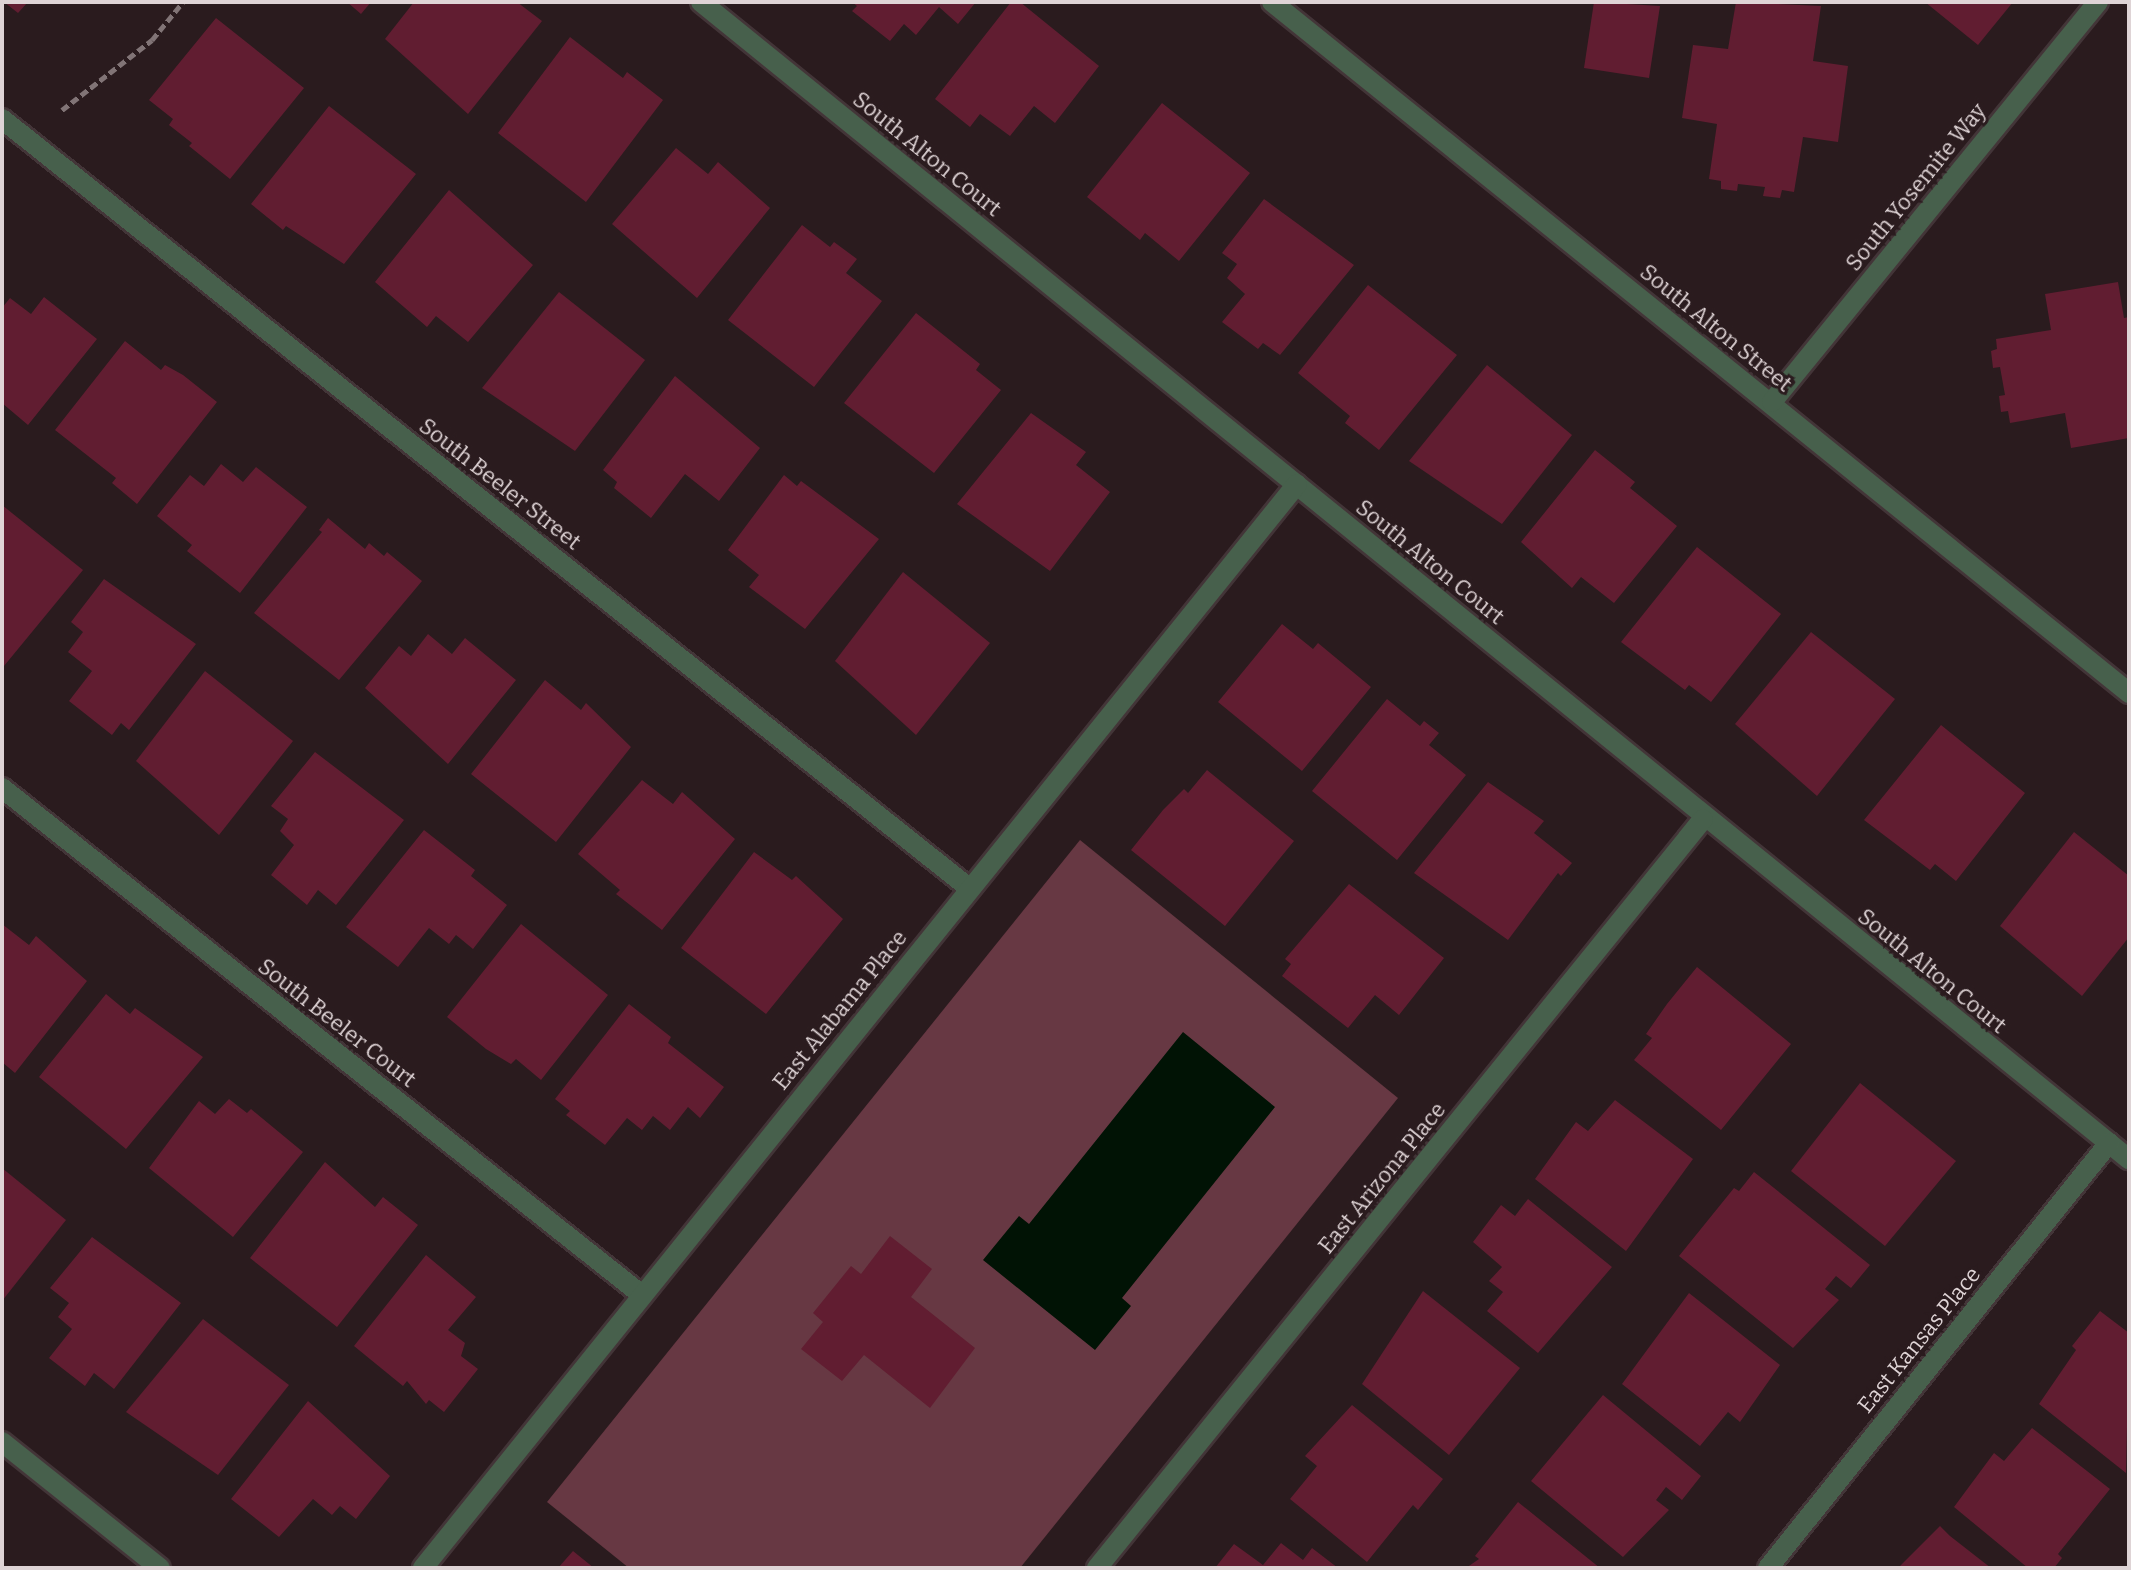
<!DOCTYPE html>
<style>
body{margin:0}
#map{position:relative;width:2131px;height:1570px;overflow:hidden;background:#2a1b1e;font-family:Bitter,serif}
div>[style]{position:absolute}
.green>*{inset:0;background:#673843}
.water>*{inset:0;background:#011305}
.building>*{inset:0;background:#611d31}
.path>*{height:5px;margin-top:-2.5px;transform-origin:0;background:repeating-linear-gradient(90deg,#817476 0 8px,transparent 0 12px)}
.roads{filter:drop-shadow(2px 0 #433538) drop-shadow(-2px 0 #433538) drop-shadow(0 2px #433538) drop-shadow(0 -2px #433538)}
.minor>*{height:20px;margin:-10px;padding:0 10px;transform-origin:10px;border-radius:10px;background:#47604c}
span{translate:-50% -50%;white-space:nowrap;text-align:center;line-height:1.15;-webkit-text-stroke:6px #2a1b1e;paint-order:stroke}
.street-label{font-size:22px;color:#dfd4d6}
.frame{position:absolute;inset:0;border:4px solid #dfd4d6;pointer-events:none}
</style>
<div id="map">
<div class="green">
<div style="clip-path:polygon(1080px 840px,1398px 1098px,1020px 1568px,629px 1568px,547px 1502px)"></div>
</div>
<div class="water">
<div style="clip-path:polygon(1183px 1032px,1275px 1107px,1122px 1298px,1131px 1306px,1095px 1350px,983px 1260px,1019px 1216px,1029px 1224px)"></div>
</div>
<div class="building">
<div style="clip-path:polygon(4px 2px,28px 2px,18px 13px)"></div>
<div style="clip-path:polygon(347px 2px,371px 2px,361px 14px)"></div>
<div style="clip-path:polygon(414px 2px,517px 2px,542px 21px,468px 114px,385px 39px)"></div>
<div style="clip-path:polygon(852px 2px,976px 2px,958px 24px,939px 7px,916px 35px,904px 24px,890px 41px,852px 11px,857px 6px)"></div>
<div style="clip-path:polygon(1011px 2px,1020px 2px,1099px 66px,1055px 123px,1034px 106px,1010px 136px,980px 114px,970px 127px,935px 99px)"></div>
<div style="clip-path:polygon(1594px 2px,1660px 6px,1649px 78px,1584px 68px)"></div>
<div style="clip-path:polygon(1736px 2px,1821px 6px,1813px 61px,1848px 66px,1838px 142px,1803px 137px,1794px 192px,1782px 190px,1780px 198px,1763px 196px,1765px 187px,1738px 184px,1737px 191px,1721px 189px,1721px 181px,1709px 179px,1717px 124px,1682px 118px,1693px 45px,1728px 49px)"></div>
<div style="clip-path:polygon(1925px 2px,2013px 2px,1978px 45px)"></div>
<div style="clip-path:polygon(216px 18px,304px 88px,230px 179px,189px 146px,192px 143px,169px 125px,173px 119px,149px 100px)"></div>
<div style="clip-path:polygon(570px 37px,623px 78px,627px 72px,663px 100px,586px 202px,498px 133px)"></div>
<div style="clip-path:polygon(1162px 103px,1250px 173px,1179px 261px,1145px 233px,1140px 240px,1087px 197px)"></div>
<div style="clip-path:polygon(329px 106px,416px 174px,344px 264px,286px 226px,283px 230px,251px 204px)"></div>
<div style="clip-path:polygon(676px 148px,708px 174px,718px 162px,770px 208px,697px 298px,612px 224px)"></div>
<div style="clip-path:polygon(449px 190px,533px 265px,468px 342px,436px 316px,427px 327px,375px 282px)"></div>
<div style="clip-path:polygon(1264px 199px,1354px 265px,1280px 355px,1263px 343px,1258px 349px,1222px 322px,1245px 294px,1227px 278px,1237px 264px,1222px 253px)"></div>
<div style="clip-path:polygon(802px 225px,830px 247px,834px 242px,857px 259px,846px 273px,882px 301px,814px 387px,728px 320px)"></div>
<div style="clip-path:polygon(2118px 282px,2124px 318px,2129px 317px,2129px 438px,2071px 448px,2065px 413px,2010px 423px,2008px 411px,2001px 412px,1999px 396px,2005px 395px,2000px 367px,1993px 368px,1991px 351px,1997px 349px,1996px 339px,2051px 330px,2045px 294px)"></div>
<div style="clip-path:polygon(1368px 285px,1457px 355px,1379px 450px,1345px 423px,1350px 416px,1298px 373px)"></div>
<div style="clip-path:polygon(559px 292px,645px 360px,575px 451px,482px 388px)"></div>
<div style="clip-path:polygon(44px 297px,97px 339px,28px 425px,2px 403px,2px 308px,10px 298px,31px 314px)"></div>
<div style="clip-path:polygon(916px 313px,980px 364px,976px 370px,1001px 390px,934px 473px,844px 403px)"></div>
<div style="clip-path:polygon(125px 341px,161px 370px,165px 365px,183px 375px,217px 402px,137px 504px,112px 483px,116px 478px,55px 430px)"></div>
<div style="clip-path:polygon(1487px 365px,1572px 435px,1502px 524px,1409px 461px)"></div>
<div style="clip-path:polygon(675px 376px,760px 448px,719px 501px,685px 474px,651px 518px,614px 488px,617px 482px,603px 470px)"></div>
<div style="clip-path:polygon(1031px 413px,1086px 452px,1076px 465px,1110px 492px,1050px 571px,957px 504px)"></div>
<div style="clip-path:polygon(1595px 450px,1635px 482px,1630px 488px,1677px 526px,1614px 603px,1581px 577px,1572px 588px,1521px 542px)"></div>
<div style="clip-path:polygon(221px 464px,243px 482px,256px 467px,307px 507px,240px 593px,187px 551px,192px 545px,157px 516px,190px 475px,204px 486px)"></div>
<div style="clip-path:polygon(784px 475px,797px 486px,801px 481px,879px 539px,805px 629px,749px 587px,759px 575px,728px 550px)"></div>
<div style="clip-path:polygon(2px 505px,83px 570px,4px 666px,2px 664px)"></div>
<div style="clip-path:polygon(328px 518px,365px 549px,369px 543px,384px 556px,387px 552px,422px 581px,339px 680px,254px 613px,322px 532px,319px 530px)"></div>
<div style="clip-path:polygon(1697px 547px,1781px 614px,1711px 702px,1689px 685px,1685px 690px,1621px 642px)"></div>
<div style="clip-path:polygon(903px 572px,990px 643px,916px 735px,835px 661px)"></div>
<div style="clip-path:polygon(104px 579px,196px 644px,129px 730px,121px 723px,112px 735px,69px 701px,92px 671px,68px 652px,83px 632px,71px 622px)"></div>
<div style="clip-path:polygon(1282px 624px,1313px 649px,1318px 643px,1371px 687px,1302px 771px,1218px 702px)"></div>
<div style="clip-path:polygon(1811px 632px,1895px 699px,1817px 796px,1735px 724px)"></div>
<div style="clip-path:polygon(428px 634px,452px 654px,465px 638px,516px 680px,448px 764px,365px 688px,399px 646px,411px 656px)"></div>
<div style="clip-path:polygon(205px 671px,293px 741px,219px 835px,136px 761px)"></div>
<div style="clip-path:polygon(545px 680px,581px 710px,586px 703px,631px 747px,556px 842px,471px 774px)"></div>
<div style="clip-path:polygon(1387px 699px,1420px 726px,1424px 721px,1439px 733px,1429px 745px,1466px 775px,1397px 860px,1312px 791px)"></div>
<div style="clip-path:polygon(1941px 725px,2025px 793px,1956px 881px,1935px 864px,1930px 870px,1864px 820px)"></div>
<div style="clip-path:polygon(315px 752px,404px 820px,336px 905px,318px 890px,307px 905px,271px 875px,294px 845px,280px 831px,288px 819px,271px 806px)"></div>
<div style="clip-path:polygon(1207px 770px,1294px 841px,1225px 926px,1131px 850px,1163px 810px,1184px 789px,1188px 793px)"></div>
<div style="clip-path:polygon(642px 780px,673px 804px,682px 792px,735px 839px,662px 930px,616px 894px,620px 890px,578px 854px)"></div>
<div style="clip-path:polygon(1488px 782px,1544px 821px,1534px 833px,1572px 863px,1561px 876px,1558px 873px,1508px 940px,1414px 873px)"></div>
<div style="clip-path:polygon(424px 830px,475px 870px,471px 876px,507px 905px,473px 949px,456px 935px,449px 944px,429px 928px,398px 967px,346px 927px)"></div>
<div style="clip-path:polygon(2074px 832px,2129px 876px,2129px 937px,2082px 996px,2000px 926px)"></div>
<div style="clip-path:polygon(754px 852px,792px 880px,796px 876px,843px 919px,766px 1014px,681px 948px)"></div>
<div style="clip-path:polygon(1349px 884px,1444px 958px,1399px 1015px,1375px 995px,1348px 1028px,1282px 976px,1291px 964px,1285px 959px)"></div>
<div style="clip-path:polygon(2px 924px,29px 945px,36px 936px,87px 981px,15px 1073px,2px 1062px)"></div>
<div style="clip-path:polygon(521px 924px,608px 995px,541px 1080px,516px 1059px,511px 1064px,486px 1049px,447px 1017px)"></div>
<div style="clip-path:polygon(1697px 967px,1791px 1044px,1721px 1130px,1634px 1060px,1652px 1038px,1646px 1034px,1667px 1004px)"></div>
<div style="clip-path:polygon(106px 994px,130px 1014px,135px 1008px,203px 1057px,126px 1149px,39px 1077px)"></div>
<div style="clip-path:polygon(629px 1004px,671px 1037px,668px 1043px,724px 1087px,700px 1118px,688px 1107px,670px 1130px,653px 1116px,642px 1130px,627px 1118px,605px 1145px,566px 1115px,570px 1111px,555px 1099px)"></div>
<div style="clip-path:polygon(1860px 1083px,1956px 1161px,1885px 1246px,1791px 1171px)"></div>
<div style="clip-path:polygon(229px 1099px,247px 1113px,251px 1109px,303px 1152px,233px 1237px,149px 1168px,199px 1101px,215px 1114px)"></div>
<div style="clip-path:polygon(1615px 1100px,1693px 1159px,1626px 1251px,1535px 1179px,1576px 1122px,1588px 1131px)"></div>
<div style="clip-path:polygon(325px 1162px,375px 1207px,383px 1197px,418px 1225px,337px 1327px,250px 1258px)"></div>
<div style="clip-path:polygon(2px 1168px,66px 1220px,2px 1301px)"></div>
<div style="clip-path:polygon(1754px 1172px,1870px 1265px,1851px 1288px,1836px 1276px,1825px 1289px,1839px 1300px,1793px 1348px,1679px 1256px,1734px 1188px,1739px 1191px)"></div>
<div style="clip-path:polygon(1528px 1199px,1612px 1267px,1538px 1353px,1487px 1311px,1503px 1292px,1489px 1281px,1502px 1267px,1473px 1242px,1501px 1205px,1515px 1216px)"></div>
<div style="clip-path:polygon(890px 1236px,932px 1269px,911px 1297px,975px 1348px,930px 1408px,864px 1355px,842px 1381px,801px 1349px,823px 1322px,813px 1313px,851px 1266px,861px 1274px)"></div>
<div style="clip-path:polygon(92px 1237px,181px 1303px,114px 1389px,94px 1373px,85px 1386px,49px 1358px,72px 1329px,58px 1317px,69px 1303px,50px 1288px)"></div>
<div style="clip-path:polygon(426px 1255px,476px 1297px,448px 1330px,465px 1343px,461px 1356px,478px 1369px,444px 1412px,429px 1400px,426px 1404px,407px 1381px,403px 1386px,354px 1346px)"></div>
<div style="clip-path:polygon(1423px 1291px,1520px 1368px,1449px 1455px,1362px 1384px)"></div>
<div style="clip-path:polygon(1689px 1293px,1780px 1365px,1740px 1422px,1728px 1412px,1700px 1446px,1622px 1384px)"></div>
<div style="clip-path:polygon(2100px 1311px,2129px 1333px,2126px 1473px,2039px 1404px,2076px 1350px,2072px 1346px)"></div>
<div style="clip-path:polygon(203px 1319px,289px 1385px,218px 1475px,126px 1412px)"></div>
<div style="clip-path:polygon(1603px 1395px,1701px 1476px,1682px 1500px,1666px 1487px,1656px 1500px,1669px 1510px,1623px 1557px,1531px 1481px)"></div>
<div style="clip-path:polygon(308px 1401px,390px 1476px,356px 1519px,340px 1506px,332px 1515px,313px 1499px,279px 1537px,231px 1499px)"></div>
<div style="clip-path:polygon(1352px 1405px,1443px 1479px,1418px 1510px,1413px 1505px,1367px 1562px,1290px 1499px,1317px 1466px,1305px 1456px)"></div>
<div style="clip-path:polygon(2032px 1428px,2110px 1489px,2058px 1554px,2062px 1558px,2054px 1568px,2028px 1568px,1954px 1507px,1994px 1453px,2004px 1461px)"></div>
<div style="clip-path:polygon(1518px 1502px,1600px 1568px,1466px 1568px,1479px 1559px,1475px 1556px)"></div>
<div style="clip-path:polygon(1940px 1526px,1950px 1536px,1991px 1568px,1898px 1568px)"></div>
<div style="clip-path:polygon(1281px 1543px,1303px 1560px,1312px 1548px,1338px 1568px,1215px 1568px,1234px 1544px,1263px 1565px)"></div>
<div style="clip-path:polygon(573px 1551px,594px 1568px,558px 1568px)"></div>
</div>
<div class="path">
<div style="left:62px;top:110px;width:114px;rotate:-37.9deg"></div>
<div style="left:152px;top:40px;width:49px;rotate:-50.8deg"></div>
</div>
<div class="roads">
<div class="minor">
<div style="left:701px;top:2px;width:1838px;rotate:39.02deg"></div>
<div style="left:1272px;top:2px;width:1101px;rotate:38.88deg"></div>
<div style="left:2px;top:119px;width:1234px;rotate:38.49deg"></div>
<div style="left:1772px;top:402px;width:516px;rotate:-50.82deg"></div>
<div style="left:2px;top:788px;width:816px;rotate:38.39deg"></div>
<div style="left:2px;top:1442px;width:202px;rotate:38.6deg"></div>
<div style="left:423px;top:1568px;width:1392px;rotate:-51.12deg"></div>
<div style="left:1097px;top:1568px;width:963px;rotate:-51.02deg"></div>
<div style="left:1768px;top:1568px;width:545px;rotate:-51.26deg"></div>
</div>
</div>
<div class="street-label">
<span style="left:927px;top:154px;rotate:39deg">South Alton Court</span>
<span style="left:1916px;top:187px;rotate:-51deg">South Yosemite Way</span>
<span style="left:1716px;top:328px;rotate:39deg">South Alton Street</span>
<span style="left:500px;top:484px;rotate:38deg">South Beeler Street</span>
<span style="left:1430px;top:562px;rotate:39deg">South Alton Court</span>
<span style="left:1932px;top:971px;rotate:39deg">South Alton Court</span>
<span style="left:840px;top:1010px;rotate:-51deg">East Alabama Place</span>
<span style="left:337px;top:1023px;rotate:38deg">South Beeler Court</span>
<span style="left:1382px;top:1178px;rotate:-51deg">East Arizona Place</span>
<span style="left:1919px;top:1340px;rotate:-51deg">East Kansas Place</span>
</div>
<div class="frame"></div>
</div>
